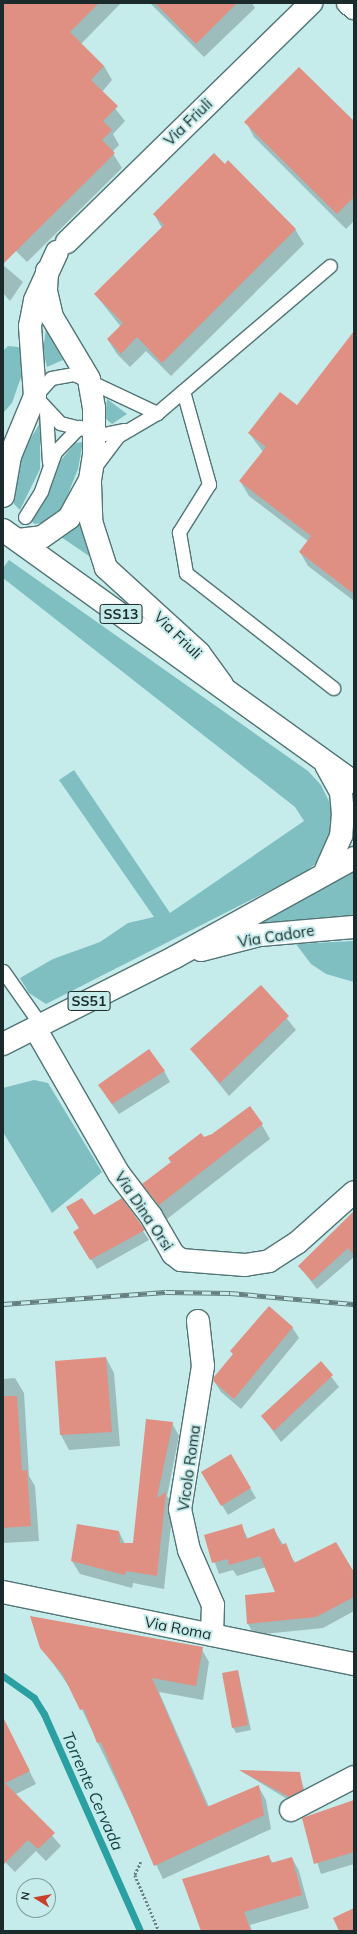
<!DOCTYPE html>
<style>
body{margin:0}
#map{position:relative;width:357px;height:1934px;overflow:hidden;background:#c5ebeb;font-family:Mulish,sans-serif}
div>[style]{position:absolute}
.green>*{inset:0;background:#80bfc1}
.shadow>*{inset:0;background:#0003}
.stream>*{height:7px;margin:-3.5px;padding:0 3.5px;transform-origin:3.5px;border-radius:3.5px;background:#2ba0a3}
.building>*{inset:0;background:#df9082}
.path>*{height:2.5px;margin-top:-1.25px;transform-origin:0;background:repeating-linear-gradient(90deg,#698282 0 2px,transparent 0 4px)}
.roads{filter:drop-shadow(1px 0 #527474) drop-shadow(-1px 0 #527474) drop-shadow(0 1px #527474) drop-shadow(0 -1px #527474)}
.service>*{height:13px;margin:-6.5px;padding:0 6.5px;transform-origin:6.5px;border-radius:6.5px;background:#fff}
.minor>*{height:22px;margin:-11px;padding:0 11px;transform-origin:11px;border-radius:11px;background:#fff}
.tertiary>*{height:22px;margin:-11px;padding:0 11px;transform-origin:11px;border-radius:11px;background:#fff}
.primary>*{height:22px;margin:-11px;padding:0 11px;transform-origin:11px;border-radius:11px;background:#fff}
.rail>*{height:4.5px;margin-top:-2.25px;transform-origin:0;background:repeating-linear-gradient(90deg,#c5ebeb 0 9px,#657e7e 0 18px);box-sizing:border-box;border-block:1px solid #657e7e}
span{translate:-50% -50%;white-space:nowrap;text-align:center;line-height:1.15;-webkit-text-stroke:4px #c5ebeb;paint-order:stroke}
.shield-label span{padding:1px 3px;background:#c5ebeb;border:1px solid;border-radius:3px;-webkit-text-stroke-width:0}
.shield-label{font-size:14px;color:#1b2a2a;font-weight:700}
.street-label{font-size:15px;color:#1b2a2a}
.water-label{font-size:16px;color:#124446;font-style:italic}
.frame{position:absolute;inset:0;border:4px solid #1b2a2a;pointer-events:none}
.north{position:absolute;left:16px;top:1878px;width:40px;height:40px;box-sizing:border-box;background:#c5ebeb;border:1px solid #819e9e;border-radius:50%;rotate:281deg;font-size:11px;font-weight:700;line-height:16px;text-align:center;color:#1b2a2a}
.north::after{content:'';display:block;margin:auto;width:14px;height:18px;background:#ca3e2a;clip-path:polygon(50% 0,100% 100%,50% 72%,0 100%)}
</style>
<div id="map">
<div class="green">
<div style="clip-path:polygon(46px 329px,63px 360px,47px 367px,43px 350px)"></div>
<div style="clip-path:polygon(8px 346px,18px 347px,21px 351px,21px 377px,12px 403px,3px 413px,3px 351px)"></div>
<div style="clip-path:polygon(107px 399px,127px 414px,112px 424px,105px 418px)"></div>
<div style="clip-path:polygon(40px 423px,40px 469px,20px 510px,14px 504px,15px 476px,23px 451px)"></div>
<div style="clip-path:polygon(83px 442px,78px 469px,62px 509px,48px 522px,35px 524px,31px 521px,45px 500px,58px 464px,75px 443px)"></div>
<div style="clip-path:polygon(81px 516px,92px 558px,61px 537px)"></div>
<div style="clip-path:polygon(9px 560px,308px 771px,321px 785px,335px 814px,334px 830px,320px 860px,304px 873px,46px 1004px,29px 993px,20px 978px,53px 959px,100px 942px,128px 923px,154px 917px,59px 780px,74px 770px,170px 913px,304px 821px,295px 807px,3px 578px,3px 568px)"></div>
<div style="clip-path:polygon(354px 871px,354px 917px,243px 926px,330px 883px)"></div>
<div style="clip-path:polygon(354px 941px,354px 982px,326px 974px,311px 964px,296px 944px)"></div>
<div style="clip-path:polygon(34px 1080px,48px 1083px,102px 1172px,52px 1213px,3px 1132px,3px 1088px)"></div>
</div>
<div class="shadow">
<div style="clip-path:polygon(3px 3px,121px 3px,81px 44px,104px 66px,112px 80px,102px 92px,125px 121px,113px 134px,119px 145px,112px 152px,122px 168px,27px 262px,3px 238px)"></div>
<div style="clip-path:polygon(150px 3px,252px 3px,255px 8px,204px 57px)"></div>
<div style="clip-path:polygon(246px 122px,354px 123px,354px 221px,346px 229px,254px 137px)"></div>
<div style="clip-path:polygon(154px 214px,295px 229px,304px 244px,171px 376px,146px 351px,130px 367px,117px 354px,108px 340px,121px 327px,95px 294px,162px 228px)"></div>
<div style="clip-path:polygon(3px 265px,23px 282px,10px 301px,3px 293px)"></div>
<div style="clip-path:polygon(354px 333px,354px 601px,308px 566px,300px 552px,308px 541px,249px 496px,240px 481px,263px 452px,249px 433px,298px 406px)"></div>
<div style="clip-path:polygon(261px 986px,296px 1030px,229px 1096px,191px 1049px)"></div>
<div style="clip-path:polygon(164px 1071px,170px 1082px,119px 1114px,106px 1096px)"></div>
<div style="clip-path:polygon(262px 1125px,270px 1139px,167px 1219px,144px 1184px,172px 1163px,169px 1159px)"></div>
<div style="clip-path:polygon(122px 1200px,149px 1240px,97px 1269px,80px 1241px,80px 1229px,67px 1208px,93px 1217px)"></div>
<div style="clip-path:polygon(354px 1214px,354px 1257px,317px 1289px,300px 1267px)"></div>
<div style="clip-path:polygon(292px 1327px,299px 1338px,241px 1409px,221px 1392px,214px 1381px,234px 1355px,231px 1351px)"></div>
<div style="clip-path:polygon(106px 1358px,114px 1373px,120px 1446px,69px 1450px,61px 1435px,56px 1362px)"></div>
<div style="clip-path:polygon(321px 1363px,339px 1387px,281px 1442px,262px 1416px)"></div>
<div style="clip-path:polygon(15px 1378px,24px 1393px,29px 1476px,35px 1486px,39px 1541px,3px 1543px,3px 1379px)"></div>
<div style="clip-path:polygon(172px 1423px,179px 1436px,167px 1496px,173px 1506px,164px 1589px,133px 1583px,132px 1588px,80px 1574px,72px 1561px,119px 1532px,125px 1544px,134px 1544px)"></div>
<div style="clip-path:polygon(231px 1456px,256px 1498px,228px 1515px,202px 1472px)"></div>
<div style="clip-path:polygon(241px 1525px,248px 1539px,273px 1529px,296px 1564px,354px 1574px,354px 1611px,323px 1628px,254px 1635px,248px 1624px,276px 1593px,266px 1567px,237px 1576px,233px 1570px,219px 1574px,205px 1536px)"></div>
<div style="clip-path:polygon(40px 1644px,201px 1648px,209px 1662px,203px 1700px,159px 1692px,209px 1807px,258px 1786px,266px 1800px,271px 1829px,163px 1879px,76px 1697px)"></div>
<div style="clip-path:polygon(238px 1671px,251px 1730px,236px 1733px,233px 1727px)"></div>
<div style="clip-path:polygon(3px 1738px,17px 1747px,36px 1784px,16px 1794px,61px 1846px,46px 1861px,36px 1851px,15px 1872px,3px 1860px)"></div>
<div style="clip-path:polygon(241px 1771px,299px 1773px,306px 1795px,292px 1802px)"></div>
<div style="clip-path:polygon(354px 1800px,354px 1864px,321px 1874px,303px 1819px)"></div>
<div style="clip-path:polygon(268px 1856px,273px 1863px,292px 1858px,299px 1871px,309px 1908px,250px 1925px,252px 1931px,202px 1931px)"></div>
</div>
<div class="stream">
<div style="left:3px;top:1676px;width:38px;rotate:35deg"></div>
<div style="left:34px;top:1698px;width:19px;rotate:58deg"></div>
<div style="left:44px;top:1714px;width:237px;rotate:66.1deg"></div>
</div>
<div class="building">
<div style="clip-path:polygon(3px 3px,99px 3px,70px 32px,104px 66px,91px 80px,118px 106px,103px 121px,112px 130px,102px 140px,115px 153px,3px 264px)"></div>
<div style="clip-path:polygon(155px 3px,237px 3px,196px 44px)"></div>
<div style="clip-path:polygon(299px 67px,354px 121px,354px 197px,337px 214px,244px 122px)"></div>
<div style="clip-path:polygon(214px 153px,225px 164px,228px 160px,296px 229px,162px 363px,137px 337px,121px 354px,107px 339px,123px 323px,94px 294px,164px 225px,153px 214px)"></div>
<div style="clip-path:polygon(354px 331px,354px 594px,299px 552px,311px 536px,239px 481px,266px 447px,248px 433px,280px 392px,297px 405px)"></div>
<div style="clip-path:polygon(261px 985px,289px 1016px,220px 1083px,190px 1049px)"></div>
<div style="clip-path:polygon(149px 1049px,165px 1071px,112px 1104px,98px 1085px)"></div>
<div style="clip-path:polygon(250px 1106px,263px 1124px,159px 1205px,142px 1184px,171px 1162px,168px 1158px,201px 1133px,204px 1137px,212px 1134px)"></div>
<div style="clip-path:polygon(82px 1198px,94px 1215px,122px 1198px,145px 1230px,90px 1260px,73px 1232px,79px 1228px,66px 1207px)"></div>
<div style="clip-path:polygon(354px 1211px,354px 1255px,348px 1248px,312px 1281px,298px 1266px)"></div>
<div style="clip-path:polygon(269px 1306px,293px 1327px,234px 1399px,213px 1381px,214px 1377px,233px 1354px,230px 1351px)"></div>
<div style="clip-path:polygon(106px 1357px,112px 1432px,60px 1435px,55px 1361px)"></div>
<div style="clip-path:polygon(321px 1361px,333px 1375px,274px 1431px,261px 1416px)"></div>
<div style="clip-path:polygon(3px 1396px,17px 1396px,22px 1471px,27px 1470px,31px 1526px,3px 1528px)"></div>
<div style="clip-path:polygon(146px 1419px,173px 1422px,157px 1498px,166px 1492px,157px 1576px,126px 1571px,125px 1575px,71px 1561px,77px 1524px,119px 1531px,120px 1543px,133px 1543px)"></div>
<div style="clip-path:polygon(231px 1454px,251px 1488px,221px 1506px,201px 1472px)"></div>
<div style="clip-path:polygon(242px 1524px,246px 1539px,274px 1528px,281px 1545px,286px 1543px,294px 1563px,336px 1542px,354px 1572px,354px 1597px,316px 1617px,247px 1624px,245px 1595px,275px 1592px,260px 1556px,229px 1565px,228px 1559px,212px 1563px,204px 1535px)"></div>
<div style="clip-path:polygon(30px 1616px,203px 1647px,196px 1686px,152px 1678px,207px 1807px,259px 1785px,264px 1815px,154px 1866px,101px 1742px,97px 1743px,84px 1709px,80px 1710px,63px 1675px,40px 1648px)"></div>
<div style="clip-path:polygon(238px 1670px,248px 1725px,232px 1728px,222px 1673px)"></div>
<div style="clip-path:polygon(3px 1717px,30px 1771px,5px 1783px,55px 1833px,38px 1849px,28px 1840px,3px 1865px)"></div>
<div style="clip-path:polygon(239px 1770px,300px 1772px,303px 1790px,289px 1797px)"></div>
<div style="clip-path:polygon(354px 1800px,354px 1852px,314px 1864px,302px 1818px)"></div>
<div style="clip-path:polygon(269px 1855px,271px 1863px,292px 1857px,302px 1895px,244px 1912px,251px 1931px,201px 1931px,182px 1879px)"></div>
<div style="clip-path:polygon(354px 1908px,354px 1931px,339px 1931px,333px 1918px)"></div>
</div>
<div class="path">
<div style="left:141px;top:1862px;width:14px;rotate:115deg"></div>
<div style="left:135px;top:1875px;width:61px;rotate:66.8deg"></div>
</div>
<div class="roads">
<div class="service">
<div style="left:183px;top:391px;width:97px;rotate:74.4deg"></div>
<div style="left:209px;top:484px;width:57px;rotate:122deg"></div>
<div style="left:179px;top:532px;width:42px;rotate:80.3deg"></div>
<div style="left:186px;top:573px;width:187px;rotate:38deg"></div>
<div style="left:46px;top:412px;width:50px;rotate:86.6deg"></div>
<div style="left:124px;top:430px;width:20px;rotate:169deg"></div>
<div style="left:104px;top:434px;width:45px;rotate:-166deg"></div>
<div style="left:60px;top:423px;width:37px;rotate:-133deg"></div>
<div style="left:35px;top:396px;width:24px;rotate:-48deg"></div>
<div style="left:51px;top:378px;width:23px;rotate:-10deg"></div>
<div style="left:74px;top:374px;width:92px;rotate:25.2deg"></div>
<div style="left:96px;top:465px;width:36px;rotate:-53deg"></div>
<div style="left:118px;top:436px;width:45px;rotate:-30.5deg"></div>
<div style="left:157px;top:413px;width:227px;rotate:-40.4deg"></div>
<div style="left:25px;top:517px;width:31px;rotate:-58deg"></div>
<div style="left:41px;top:491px;width:41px;rotate:-70.3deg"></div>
<div style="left:55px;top:452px;width:35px;rotate:-46deg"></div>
<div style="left:3px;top:971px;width:66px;rotate:54.9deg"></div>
</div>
<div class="minor">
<div style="left:348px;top:3px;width:8px;rotate:40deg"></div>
<div style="left:67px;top:242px;width:342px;rotate:-44.4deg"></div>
<div style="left:90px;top:483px;width:38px;rotate:88deg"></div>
<div style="left:91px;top:521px;width:49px;rotate:72.3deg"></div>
<div style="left:106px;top:568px;width:126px;rotate:42.4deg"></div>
<div style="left:199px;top:653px;width:39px;rotate:54deg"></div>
<div style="left:3px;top:496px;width:41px;rotate:-80.1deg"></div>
<div style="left:10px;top:456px;width:65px;rotate:-67.4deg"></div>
<div style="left:35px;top:396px;width:70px;rotate:-94.1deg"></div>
<div style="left:30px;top:326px;width:26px;rotate:-79deg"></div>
<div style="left:35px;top:300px;width:53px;rotate:-65.4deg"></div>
<div style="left:18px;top:540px;width:24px;rotate:-7deg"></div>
<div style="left:42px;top:537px;width:33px;rotate:-35deg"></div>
<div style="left:69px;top:518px;width:43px;rotate:-61.1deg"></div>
<div style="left:90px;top:480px;width:24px;rotate:-81deg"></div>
<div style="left:94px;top:456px;width:48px;rotate:-90deg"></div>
<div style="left:94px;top:408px;width:29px;rotate:-100deg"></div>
<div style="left:89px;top:379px;width:72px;rotate:-120.8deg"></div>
<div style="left:52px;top:317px;width:28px;rotate:-103deg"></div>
<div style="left:46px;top:290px;width:19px;rotate:-87deg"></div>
<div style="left:35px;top:1028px;width:168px;rotate:60.1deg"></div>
<div style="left:119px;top:1174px;width:53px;rotate:52.7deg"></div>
<div style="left:151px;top:1216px;width:44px;rotate:59.9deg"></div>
<div style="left:173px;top:1254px;width:10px;rotate:37deg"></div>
<div style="left:181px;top:1260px;width:64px;rotate:4.5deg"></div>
<div style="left:245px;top:1265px;width:24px;rotate:-9deg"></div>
<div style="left:269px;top:1261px;width:33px;rotate:-33deg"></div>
<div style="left:297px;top:1243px;width:76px;rotate:-41.8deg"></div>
<div style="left:198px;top:1321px;width:45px;rotate:83.7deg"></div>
<div style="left:203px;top:1366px;width:145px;rotate:99.1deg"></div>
<div style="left:180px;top:1509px;width:42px;rotate:77.6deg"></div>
<div style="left:189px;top:1550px;width:60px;rotate:66.4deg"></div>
<div style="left:213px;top:1605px;width:30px;rotate:92deg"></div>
<div style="left:291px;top:1810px;width:71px;rotate:-27.6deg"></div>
</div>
<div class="tertiary">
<div style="left:3px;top:1592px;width:358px;rotate:11.6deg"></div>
</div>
<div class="primary">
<div style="left:3px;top:530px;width:432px;rotate:35.7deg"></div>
<div style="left:326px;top:765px;width:31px;rotate:61deg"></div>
<div style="left:341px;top:792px;width:22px;rotate:85deg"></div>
<div style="left:343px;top:814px;width:22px;rotate:95deg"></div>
<div style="left:341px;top:836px;width:37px;rotate:114deg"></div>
<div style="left:201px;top:950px;width:61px;rotate:-14.3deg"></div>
<div style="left:260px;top:935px;width:94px;rotate:-4.9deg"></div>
<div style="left:3px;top:1044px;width:193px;rotate:-26.8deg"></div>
<div style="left:175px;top:957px;width:205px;rotate:-28.9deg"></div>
</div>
</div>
<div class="rail">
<div style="left:3px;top:1304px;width:163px;rotate:-4.2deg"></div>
<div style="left:166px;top:1292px;width:64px;rotate:0.9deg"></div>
<div style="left:230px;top:1293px;width:124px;rotate:5.1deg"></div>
</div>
<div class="shield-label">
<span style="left:121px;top:614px">SS13</span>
<span style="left:89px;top:1001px">SS51</span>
</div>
<div class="street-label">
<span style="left:188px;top:122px;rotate:-44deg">Via Friuli</span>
<span style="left:178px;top:635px;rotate:44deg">Via Friuli</span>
<span style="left:276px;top:936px;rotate:-9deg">Via Cadore</span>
<span style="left:144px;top:1211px;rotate:56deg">Via Dina Orsi</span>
<span style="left:189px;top:1468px;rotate:-82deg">Vicolo Roma</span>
<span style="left:178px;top:1628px;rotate:11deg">Via Roma</span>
</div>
<div class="water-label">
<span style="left:93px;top:1791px;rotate:66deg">Torrente Cervada</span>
</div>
<div class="frame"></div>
<div class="north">N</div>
</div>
